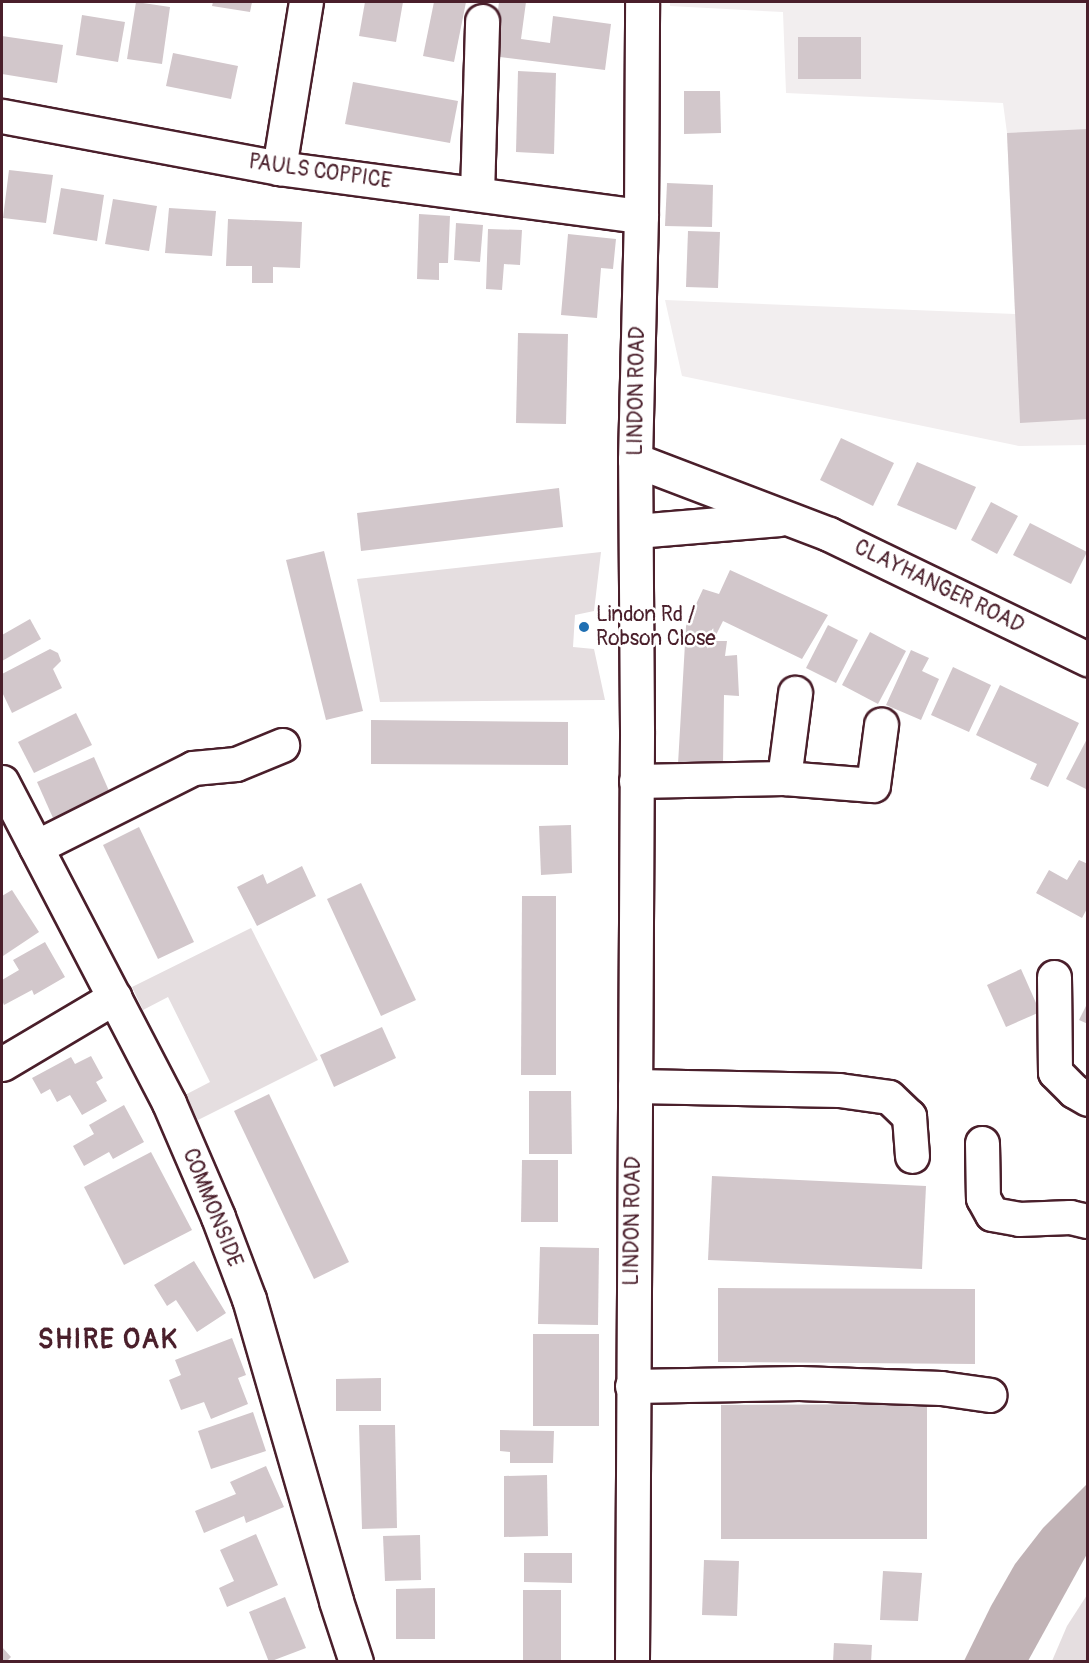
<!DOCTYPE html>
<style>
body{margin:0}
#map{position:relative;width:1089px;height:1663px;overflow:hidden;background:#fff;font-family:Pangolin,sans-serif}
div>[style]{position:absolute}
.built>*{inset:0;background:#f2eeef}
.green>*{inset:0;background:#e5dee0}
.water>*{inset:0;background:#c1b3b6}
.building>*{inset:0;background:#d2c7cb}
.roads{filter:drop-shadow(2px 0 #4a1f2b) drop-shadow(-2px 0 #4a1f2b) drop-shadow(0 2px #4a1f2b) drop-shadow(0 -2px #4a1f2b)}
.minor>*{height:33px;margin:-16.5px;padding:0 16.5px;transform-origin:16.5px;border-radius:16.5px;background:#fff}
.major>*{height:33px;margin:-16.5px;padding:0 16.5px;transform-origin:16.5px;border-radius:16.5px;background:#fff}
.dots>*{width:16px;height:16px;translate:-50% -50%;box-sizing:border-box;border:3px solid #fff;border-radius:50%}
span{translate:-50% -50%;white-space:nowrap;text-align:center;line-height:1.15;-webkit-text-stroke:5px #fff;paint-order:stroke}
.street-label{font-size:21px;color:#4a1f2b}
.poi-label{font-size:21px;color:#4a1f2b}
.left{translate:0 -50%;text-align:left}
.district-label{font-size:27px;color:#4a1f2b;font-weight:700;letter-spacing:1.5px}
.frame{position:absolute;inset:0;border:3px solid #4a1f2b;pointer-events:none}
</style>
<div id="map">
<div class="built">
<div style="clip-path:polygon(670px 2px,1087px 2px,1087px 445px,1019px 446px,682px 376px,665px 300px,1015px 314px,1007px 133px,1003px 103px,786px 93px,783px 12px,670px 6px)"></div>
</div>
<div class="green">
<div style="clip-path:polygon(601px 552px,594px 611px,575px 615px,573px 647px,594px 649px,605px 700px,380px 702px,357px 579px)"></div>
<div style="clip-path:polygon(251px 928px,318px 1060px,198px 1120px,185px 1095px,210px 1082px,168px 997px,143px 1010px,132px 987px)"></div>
<div style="clip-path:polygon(1087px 1595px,1087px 1661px,1052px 1661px,1067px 1626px)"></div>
</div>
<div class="water">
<div style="clip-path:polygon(1087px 1484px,1087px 1554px,1028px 1661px,964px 1661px,991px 1606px,1015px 1564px,1043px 1528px)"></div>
</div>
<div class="building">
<div style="clip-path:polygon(136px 2px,170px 7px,162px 64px,127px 59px)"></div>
<div style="clip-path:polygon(213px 2px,252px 2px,250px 12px,212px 6px)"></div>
<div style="clip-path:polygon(365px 2px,403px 2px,396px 42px,359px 36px)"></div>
<div style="clip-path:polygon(434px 2px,466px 2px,454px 62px,423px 56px)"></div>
<div style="clip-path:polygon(499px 2px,526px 2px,521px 39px,550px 43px,553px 16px,611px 24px,605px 70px,492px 56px)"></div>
<div style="clip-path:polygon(82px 15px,125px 22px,118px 62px,76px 55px)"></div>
<div style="clip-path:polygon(2px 36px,63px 45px,57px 83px,2px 74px)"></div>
<div style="clip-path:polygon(798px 37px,861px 37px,861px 79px,798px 79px)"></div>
<div style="clip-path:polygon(173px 53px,238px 66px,231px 99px,166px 86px)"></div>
<div style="clip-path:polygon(518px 71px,556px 73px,554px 154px,516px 152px)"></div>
<div style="clip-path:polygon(353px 82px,458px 101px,450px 143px,345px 124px)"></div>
<div style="clip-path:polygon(684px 91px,720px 91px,721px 133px,684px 134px)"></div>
<div style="clip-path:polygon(1088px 129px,1088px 419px,1020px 423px,1007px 133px)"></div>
<div style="clip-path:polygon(9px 170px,53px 175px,46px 223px,3px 218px)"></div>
<div style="clip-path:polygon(667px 183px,713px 185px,712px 227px,665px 226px)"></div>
<div style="clip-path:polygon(61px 188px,104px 195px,97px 241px,53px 234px)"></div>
<div style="clip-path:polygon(113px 199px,157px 206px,149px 251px,105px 244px)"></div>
<div style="clip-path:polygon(169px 208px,216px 211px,212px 256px,165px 253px)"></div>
<div style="clip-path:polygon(419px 214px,450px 216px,448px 263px,439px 263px,439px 280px,417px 279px)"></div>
<div style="clip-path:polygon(228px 219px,302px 222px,300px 268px,273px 267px,273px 283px,252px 283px,252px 266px,226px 266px)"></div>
<div style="clip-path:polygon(456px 223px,483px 225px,480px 262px,454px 260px)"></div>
<div style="clip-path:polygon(488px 229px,522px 230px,520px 265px,504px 264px,502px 290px,486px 289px)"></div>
<div style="clip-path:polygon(688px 231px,720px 232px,718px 288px,686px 287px)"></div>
<div style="clip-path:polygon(568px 234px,616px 239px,613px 269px,601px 268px,597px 318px,561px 315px)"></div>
<div style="clip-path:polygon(518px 333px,568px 334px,566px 424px,516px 423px)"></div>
<div style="clip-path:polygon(841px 438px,894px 463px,873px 506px,820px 480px)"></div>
<div style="clip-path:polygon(917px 462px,976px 487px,956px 530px,897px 505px)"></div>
<div style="clip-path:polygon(559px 488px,563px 527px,361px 551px,357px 513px)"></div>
<div style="clip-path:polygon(991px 502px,1018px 516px,997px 554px,971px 540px)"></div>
<div style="clip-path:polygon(1030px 523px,1087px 552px,1071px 584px,1013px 555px)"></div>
<div style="clip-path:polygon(324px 551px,363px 711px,326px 720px,286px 560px)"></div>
<div style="clip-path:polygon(730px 570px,828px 615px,802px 659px,723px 621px,713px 641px,727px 641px,725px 656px,737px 655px,739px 696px,724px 695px,723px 764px,678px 764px,686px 626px,703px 589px,719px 594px)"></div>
<div style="clip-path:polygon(30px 619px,41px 639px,2px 661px,2px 635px)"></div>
<div style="clip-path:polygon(828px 625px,858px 640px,836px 683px,806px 668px)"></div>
<div style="clip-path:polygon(870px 632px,906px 651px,878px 704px,842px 685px)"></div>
<div style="clip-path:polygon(50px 649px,58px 653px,61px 661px,53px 669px,62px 688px,12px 713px,2px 692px,2px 674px)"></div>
<div style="clip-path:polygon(911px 650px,929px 658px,922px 671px,939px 679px,921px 720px,886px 705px)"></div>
<div style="clip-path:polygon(953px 667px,991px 685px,969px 732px,931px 715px)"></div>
<div style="clip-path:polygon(1000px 685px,1079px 723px,1048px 787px,1030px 779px,1037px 764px,976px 735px)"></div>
<div style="clip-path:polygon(76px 713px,92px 745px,34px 773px,18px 742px)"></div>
<div style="clip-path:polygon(371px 720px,568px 722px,568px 765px,371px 764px)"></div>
<div style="clip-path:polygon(1088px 737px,1088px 790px,1066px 779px)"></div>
<div style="clip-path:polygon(94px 757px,110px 793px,53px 818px,37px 782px)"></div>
<div style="clip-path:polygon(571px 825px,572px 873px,541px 875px,539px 826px)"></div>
<div style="clip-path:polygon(139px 827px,194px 942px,158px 959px,103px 845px)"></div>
<div style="clip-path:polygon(1079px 860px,1088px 864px,1088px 907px,1082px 918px,1036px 893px,1049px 870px,1067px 880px)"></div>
<div style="clip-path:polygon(302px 866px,316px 896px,257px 926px,237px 887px,263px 874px,267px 884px)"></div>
<div style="clip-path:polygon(361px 883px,416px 1000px,381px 1016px,327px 899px)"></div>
<div style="clip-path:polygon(12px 890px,39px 932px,3px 956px,2px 896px)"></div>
<div style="clip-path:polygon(522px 896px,556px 896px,556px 1075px,521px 1075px)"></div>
<div style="clip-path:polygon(45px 942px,65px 977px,34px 995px,32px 990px,4px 1005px,2px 1000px,2px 980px,19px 970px,13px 960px)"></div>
<div style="clip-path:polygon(1021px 969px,1040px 1012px,1006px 1027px,987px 985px)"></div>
<div style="clip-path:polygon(1088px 1002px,1088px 1024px,1079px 1020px)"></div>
<div style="clip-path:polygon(382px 1027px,396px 1058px,334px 1087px,320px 1055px)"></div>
<div style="clip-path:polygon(91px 1056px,103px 1078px,96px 1082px,107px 1101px,82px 1115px,70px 1095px,57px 1102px,50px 1089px,41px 1094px,32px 1078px,71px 1057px,75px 1064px)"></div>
<div style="clip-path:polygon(529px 1091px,571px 1091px,572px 1154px,529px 1154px)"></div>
<div style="clip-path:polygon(269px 1094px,349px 1262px,314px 1279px,234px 1111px)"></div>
<div style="clip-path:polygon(124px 1105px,144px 1142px,113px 1159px,109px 1152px,84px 1166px,73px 1146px,94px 1134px,89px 1125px)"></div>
<div style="clip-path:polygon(151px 1152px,192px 1230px,124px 1265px,84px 1187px)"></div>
<div style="clip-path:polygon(522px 1160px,558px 1160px,558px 1222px,521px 1222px)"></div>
<div style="clip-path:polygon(712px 1176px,926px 1186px,922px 1269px,708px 1260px)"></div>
<div style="clip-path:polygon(540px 1247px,599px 1248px,598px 1325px,538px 1324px)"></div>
<div style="clip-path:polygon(194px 1261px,226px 1313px,197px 1332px,176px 1300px,167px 1306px,154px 1285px)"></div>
<div style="clip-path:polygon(718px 1288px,975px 1289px,975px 1364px,718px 1362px)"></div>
<div style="clip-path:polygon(533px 1334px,599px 1334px,599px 1426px,533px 1426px)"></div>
<div style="clip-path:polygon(232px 1338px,246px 1375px,238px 1378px,248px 1404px,211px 1419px,204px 1402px,181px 1410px,169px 1380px,181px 1375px,175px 1360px)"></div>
<div style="clip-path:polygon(381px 1378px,381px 1411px,336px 1411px,336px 1379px)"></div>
<div style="clip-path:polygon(927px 1404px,927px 1539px,721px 1539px,721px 1405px)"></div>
<div style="clip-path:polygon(253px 1412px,266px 1451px,211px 1469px,198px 1431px)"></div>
<div style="clip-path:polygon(359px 1425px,395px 1425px,397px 1528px,362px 1529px)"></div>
<div style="clip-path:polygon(500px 1430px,554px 1431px,553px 1463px,510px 1463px,510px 1452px,500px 1451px)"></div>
<div style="clip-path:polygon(266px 1466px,284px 1507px,246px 1523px,244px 1516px,204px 1533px,195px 1511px,236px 1494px,230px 1482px)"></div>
<div style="clip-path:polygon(547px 1475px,548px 1536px,504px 1537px,504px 1476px)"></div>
<div style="clip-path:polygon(256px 1534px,278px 1585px,227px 1607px,219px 1588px,234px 1581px,220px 1550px)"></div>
<div style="clip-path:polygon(420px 1535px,421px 1580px,385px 1581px,383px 1536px)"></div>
<div style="clip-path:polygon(524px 1553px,572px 1553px,572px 1583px,524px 1582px)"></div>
<div style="clip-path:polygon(704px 1560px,739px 1561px,737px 1616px,702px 1615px)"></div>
<div style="clip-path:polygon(883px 1571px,922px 1573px,918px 1621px,880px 1620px)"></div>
<div style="clip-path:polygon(435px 1588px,435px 1639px,396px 1639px,396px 1589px)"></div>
<div style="clip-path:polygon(523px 1590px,561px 1590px,561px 1662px,523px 1662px)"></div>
<div style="clip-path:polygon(285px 1597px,306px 1648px,269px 1662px,249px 1612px)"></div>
<div style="clip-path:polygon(834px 1643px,872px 1645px,871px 1662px,833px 1662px)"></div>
<div style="clip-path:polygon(2px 1647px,11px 1657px,6px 1662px,2px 1662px)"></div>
</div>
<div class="roads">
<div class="minor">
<div style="left:2px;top:116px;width:282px;rotate:10.6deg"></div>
<div style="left:279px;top:168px;width:365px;rotate:7.6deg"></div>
<div style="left:279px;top:168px;width:168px;rotate:-80.8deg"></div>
<div style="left:477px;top:194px;width:173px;rotate:-88.3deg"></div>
<div style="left:635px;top:460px;width:208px;rotate:20.9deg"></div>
<div style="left:829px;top:534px;width:288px;rotate:25.8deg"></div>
<div style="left:636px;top:531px;width:144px;rotate:-4.8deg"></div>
<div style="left:784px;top:778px;width:86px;rotate:-82.6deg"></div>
<div style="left:636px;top:781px;width:148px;rotate:-1.2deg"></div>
<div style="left:784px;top:778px;width:89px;rotate:4.5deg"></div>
<div style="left:873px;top:785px;width:61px;rotate:-82.4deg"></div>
<div style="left:2px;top:782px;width:362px;rotate:62.5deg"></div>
<div style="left:169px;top:1103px;width:124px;rotate:66.7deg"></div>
<div style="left:218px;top:1217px;width:88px;rotate:69.3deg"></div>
<div style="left:249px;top:1299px;width:314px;rotate:73.9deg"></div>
<div style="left:336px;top:1601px;width:64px;rotate:71.8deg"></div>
<div style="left:36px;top:847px;width:176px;rotate:-26.7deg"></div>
<div style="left:193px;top:768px;width:43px;rotate:-5.3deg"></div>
<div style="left:236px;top:764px;width:50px;rotate:-22.4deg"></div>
<div style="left:1054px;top:977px;width:95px;rotate:89.4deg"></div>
<div style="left:1055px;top:1072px;width:27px;rotate:45deg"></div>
<div style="left:1074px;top:1091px;width:16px;rotate:30deg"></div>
<div style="left:2px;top:1064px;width:131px;rotate:-30.7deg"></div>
<div style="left:635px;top:1086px;width:204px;rotate:1.1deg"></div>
<div style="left:839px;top:1090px;width:50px;rotate:8deg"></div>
<div style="left:889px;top:1097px;width:28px;rotate:44deg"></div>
<div style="left:909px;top:1116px;width:40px;rotate:85.7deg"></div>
<div style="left:982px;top:1143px;width:55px;rotate:89deg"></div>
<div style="left:983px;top:1198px;width:18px;rotate:61deg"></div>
<div style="left:992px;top:1214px;width:27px;rotate:10deg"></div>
<div style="left:1019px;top:1219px;width:51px;rotate:-2.2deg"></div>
<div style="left:1070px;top:1217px;width:18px;rotate:13deg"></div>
<div style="left:632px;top:1386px;width:167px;rotate:-1deg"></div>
<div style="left:799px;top:1383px;width:142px;rotate:2deg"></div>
<div style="left:941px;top:1388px;width:49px;rotate:8.1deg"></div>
</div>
<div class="major">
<div style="left:632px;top:1662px;width:932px;rotate:-89.69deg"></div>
<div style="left:637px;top:730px;width:270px;rotate:-90.4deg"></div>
<div style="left:635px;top:460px;width:244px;rotate:-88.6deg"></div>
<div style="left:641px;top:216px;width:214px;rotate:-89.7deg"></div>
</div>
</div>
<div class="dots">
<div style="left:584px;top:627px;background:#1f6fb2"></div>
</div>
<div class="street-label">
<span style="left:320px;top:172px;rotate:8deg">PAULS COPPICE</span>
<span style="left:637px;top:391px;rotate:-89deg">LINDON ROAD</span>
<span style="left:939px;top:587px;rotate:26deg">CLAYHANGER ROAD</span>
<span style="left:212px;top:1208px;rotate:68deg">COMMONSIDE</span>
<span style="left:633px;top:1221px;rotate:-89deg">LINDON ROAD</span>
</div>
<div class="poi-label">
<span class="left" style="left:596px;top:627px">Lindon Rd /<br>Robson Close</span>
</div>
<div class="district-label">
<span style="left:108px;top:1340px">SHIRE OAK</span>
</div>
<div class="frame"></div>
</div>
